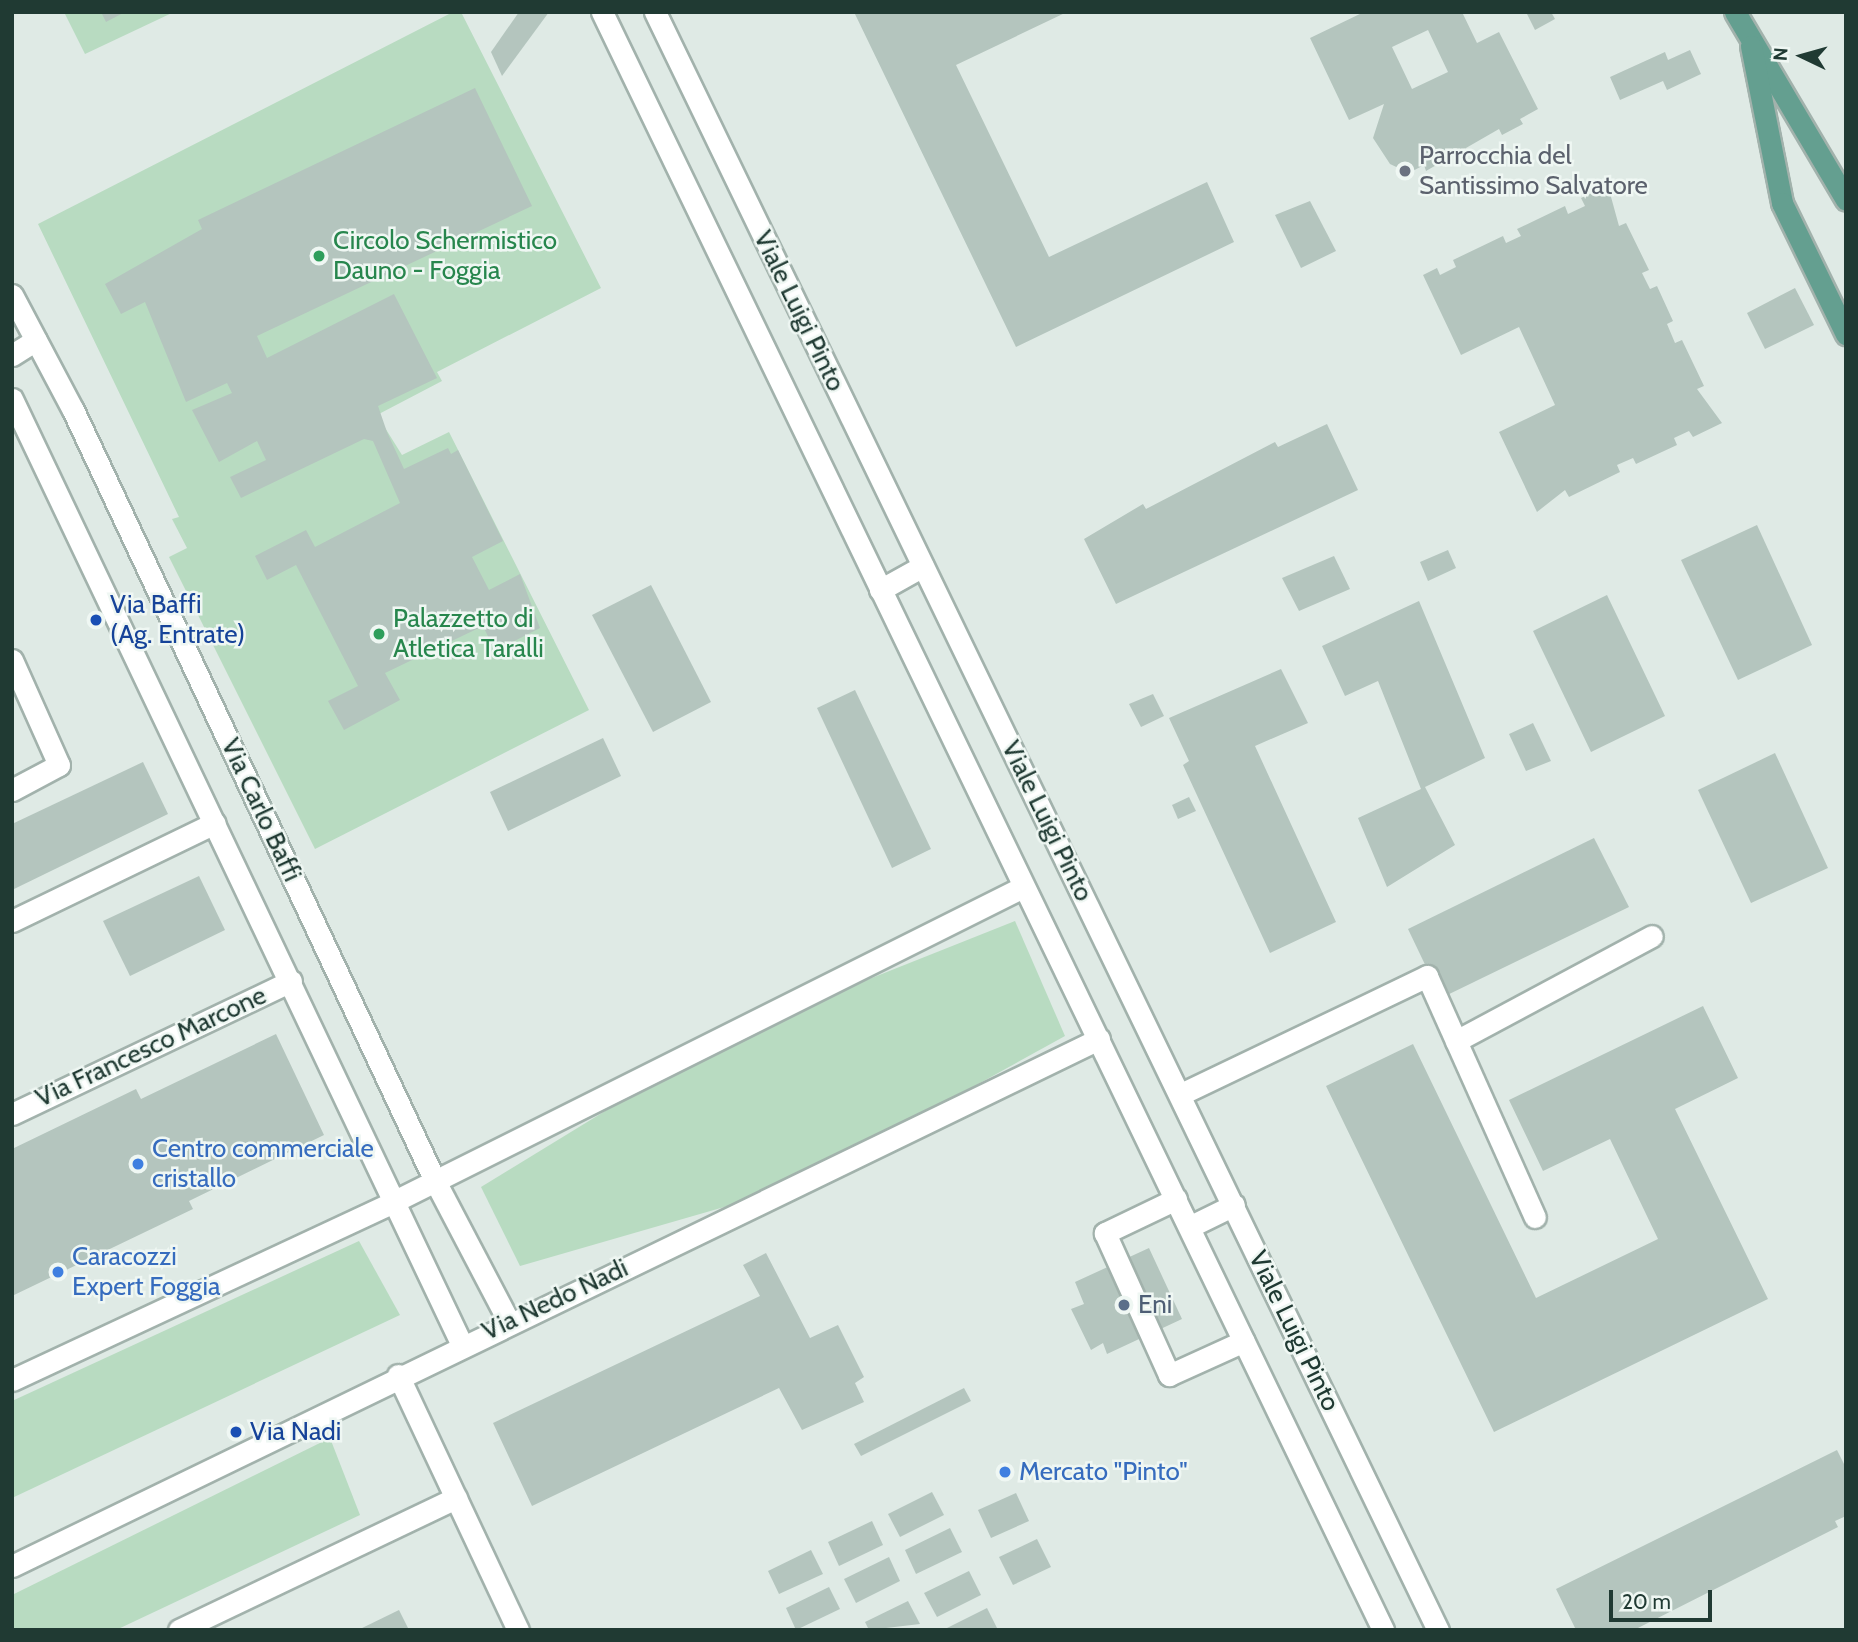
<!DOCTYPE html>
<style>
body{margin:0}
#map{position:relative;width:1858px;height:1642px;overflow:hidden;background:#dfeae5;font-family:Cabin,sans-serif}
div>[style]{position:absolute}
.green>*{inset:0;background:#b8dbc1}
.building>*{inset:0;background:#b4c5be}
.roads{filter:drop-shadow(2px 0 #a2b2ac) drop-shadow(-2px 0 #a2b2ac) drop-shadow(0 2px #a2b2ac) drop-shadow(0 -2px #a2b2ac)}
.minor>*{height:21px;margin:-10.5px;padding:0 10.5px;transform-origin:10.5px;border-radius:10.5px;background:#fff}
.major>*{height:21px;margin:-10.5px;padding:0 10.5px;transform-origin:10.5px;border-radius:10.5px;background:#649f90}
.dots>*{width:19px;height:19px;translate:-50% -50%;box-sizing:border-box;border:4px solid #eff7f3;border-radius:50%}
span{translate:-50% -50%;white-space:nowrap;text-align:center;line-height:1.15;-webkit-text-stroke:5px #eff7f3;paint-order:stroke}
.worship-label{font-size:26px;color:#5b616d}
.left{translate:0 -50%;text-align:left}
.leisure-label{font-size:26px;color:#27864d}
.street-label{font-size:26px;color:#203a33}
.transit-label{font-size:26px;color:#164399}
.shop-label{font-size:26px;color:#366cbe}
.service-label{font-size:26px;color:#4e5e75}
.frame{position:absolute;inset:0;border:14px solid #203a33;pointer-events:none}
.north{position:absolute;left:1767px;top:21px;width:70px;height:70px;-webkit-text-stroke:5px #eff7f3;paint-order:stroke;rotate:275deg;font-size:19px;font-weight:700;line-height:28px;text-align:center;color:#203a33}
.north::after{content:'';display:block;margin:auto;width:24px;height:32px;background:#203a33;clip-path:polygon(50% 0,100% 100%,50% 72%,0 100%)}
.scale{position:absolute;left:1609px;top:1590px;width:103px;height:32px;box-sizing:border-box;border:4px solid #203a33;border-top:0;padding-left:9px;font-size:21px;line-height:24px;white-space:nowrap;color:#203a33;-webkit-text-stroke:5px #eff7f3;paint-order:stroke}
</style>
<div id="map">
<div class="green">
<div style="clip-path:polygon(64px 12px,174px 12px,85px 54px)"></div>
<div style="clip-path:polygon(453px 12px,461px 12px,601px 288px,437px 372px,442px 381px,377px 415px,402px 455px,449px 432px,589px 710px,315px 849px,169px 557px,187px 548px,172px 519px,179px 517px,38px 224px)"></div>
<div style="clip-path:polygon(1015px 921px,1065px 1036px,790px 1188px,520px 1266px,481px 1187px,731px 1034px)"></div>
<div style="clip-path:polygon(359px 1241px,400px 1315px,12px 1498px,12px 1401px)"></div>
<div style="clip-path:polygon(330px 1438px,360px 1515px,116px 1630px,12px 1630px,12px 1595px)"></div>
</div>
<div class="building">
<div style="clip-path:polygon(101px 12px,125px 12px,106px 22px)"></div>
<div style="clip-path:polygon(519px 12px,549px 12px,502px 76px,491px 52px)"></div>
<div style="clip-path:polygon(854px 12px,1067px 12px,956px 65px,1049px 257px,1207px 182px,1234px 242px,1016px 347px)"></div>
<div style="clip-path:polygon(evenodd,1364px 12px,1462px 12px,1477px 43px,1499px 32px,1538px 109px,1520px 119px,1523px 124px,1502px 135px,1499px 129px,1426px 171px,1424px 165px,1409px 173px,1390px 164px,1373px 138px,1384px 104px,1349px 120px,1310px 38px,1364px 12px,1428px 30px,1448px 72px,1412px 89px,1392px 47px,1428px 30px)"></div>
<div style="clip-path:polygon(1526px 12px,1551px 12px,1555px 19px,1535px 30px)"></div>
<div style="clip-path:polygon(1690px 50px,1701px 74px,1667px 90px,1663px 81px,1620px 100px,1610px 77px,1665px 52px,1668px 60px)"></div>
<div style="clip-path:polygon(475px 88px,532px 206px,257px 336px,267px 358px,394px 294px,437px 378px,378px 406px,387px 432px,404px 469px,448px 448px,451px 454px,458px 450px,503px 541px,472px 557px,489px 590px,520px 574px,540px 628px,495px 651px,483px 626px,385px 673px,400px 700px,344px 730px,328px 701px,358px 686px,296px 565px,267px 580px,255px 556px,306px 530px,315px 547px,400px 503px,373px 441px,364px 439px,241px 498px,230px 477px,266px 460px,257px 441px,219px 462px,192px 410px,232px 393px,227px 383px,186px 402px,145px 302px,121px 314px,105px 284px,202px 229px,198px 220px)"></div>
<div style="clip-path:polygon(1608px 186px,1619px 226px,1626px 223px,1649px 270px,1642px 273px,1650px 289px,1657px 286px,1673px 321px,1667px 324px,1675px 343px,1682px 340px,1704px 386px,1697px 389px,1722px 423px,1693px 437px,1689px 431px,1674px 438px,1677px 445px,1636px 464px,1633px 458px,1617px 465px,1620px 472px,1569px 497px,1565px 490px,1537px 512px,1499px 432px,1555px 405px,1519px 327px,1461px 355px,1423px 275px,1437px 268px,1440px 275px,1456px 267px,1453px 260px,1503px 236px,1506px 243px,1521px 236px,1517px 229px,1565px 206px,1568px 214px,1585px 206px,1581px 198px)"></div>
<div style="clip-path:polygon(1310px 201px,1336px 251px,1301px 268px,1275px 215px)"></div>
<div style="clip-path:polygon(1795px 288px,1814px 325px,1765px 349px,1747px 313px)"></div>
<div style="clip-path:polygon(1327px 424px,1358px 490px,1116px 604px,1084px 539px,1143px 504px,1146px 509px,1275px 442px,1278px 447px)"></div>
<div style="clip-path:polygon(1757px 525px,1812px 645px,1738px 680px,1681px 560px)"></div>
<div style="clip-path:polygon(1448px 550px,1456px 568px,1428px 581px,1420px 562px)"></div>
<div style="clip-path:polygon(1334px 556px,1350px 589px,1299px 611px,1282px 578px)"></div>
<div style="clip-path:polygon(651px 585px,711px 702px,653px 732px,592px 615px)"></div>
<div style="clip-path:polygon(1607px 595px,1665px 716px,1591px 752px,1533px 631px)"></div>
<div style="clip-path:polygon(1419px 601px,1485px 758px,1425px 787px,1455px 845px,1387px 887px,1358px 818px,1421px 789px,1378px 681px,1345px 696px,1322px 646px)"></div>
<div style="clip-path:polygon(1281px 669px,1308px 723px,1255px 746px,1336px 922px,1270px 953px,1183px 765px,1189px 761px,1169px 718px)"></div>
<div style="clip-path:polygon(855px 690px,931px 849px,892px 868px,817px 708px)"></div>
<div style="clip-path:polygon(1153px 694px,1164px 716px,1141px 727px,1129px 704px)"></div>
<div style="clip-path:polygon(1533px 723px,1551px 761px,1526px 771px,1509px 734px)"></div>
<div style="clip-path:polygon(603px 738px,621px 776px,508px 831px,490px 792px)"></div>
<div style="clip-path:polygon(1775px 753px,1828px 868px,1751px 903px,1698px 790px)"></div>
<div style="clip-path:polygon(143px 762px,168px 814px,12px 890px,12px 824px)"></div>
<div style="clip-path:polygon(1189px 797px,1196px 811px,1178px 819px,1172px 805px)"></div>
<div style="clip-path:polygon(1594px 838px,1629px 907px,1441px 998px,1408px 929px)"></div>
<div style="clip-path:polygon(199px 876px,225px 930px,130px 976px,103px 921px)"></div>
<div style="clip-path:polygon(1703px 1006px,1738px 1078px,1675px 1109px,1768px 1299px,1494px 1432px,1326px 1086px,1413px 1044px,1536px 1298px,1658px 1239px,1610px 1139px,1543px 1171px,1509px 1100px)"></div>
<div style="clip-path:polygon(276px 1034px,324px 1135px,189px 1201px,193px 1209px,12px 1296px,12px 1149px,136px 1089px,141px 1099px)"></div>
<div style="clip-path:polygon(1149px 1248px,1182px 1319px,1107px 1354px,1103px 1343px,1091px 1350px,1071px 1309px,1084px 1304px,1075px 1282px)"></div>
<div style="clip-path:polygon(766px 1253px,810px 1338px,838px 1325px,864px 1377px,855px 1383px,864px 1402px,802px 1430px,779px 1388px,532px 1506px,493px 1423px,760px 1296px,743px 1265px)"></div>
<div style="clip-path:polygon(964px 1388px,971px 1401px,861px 1456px,854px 1444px)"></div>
<div style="clip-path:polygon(1837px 1450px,1846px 1468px,1846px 1516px,1835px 1521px,1838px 1527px,1634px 1630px,1576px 1630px,1556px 1589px)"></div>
<div style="clip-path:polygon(932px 1492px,944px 1515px,900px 1537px,888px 1514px)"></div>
<div style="clip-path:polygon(1016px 1493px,1029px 1521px,991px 1538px,978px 1510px)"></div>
<div style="clip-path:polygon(872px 1521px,883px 1545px,839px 1566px,828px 1542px)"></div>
<div style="clip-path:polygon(950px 1528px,962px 1552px,916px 1574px,905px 1550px)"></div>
<div style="clip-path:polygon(1037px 1539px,1051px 1567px,1013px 1585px,999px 1557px)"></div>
<div style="clip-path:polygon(811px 1550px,823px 1574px,779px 1594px,768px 1571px)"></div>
<div style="clip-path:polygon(889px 1557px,900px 1581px,856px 1603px,844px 1579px)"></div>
<div style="clip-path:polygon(969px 1571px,981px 1595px,937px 1617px,924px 1593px)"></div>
<div style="clip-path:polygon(829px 1587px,840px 1609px,796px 1630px,786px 1608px)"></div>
<div style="clip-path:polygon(908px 1601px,920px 1624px,869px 1630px,865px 1622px)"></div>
<div style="clip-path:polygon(987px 1608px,998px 1630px,943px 1630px)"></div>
<div style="clip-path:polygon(399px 1610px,409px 1630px,358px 1630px)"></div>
</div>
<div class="roads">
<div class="minor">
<div style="left:602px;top:12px;width:1797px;rotate:64.23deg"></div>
<div style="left:655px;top:12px;width:1798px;rotate:64.18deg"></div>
<div style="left:12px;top:295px;width:130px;rotate:62.1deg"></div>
<div style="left:73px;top:410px;width:852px;rotate:64.85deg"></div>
<div style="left:435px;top:1181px;width:161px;rotate:62.3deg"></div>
<div style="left:12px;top:355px;width:28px;rotate:-32deg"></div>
<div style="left:12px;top:399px;width:1045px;rotate:64.56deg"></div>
<div style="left:880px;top:590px;width:49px;rotate:-29.2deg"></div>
<div style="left:12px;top:660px;width:115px;rotate:65.9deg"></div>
<div style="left:59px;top:765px;width:53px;rotate:152deg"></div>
<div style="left:12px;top:921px;width:225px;rotate:-25.8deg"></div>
<div style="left:1456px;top:1041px;width:222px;rotate:-28.2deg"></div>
<div style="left:1181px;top:1094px;width:273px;rotate:-25.6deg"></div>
<div style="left:1427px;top:976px;width:264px;rotate:65.9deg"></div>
<div style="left:12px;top:1114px;width:309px;rotate:-25.5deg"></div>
<div style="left:1176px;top:1199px;width:79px;rotate:154.4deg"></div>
<div style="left:1105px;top:1233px;width:156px;rotate:65.7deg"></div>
<div style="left:1169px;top:1375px;width:82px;rotate:-24.4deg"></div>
<div style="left:1189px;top:1227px;width:50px;rotate:-26.1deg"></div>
<div style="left:398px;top:1375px;width:282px;rotate:64.8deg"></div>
<div style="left:12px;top:1380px;width:423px;rotate:-25deg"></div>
<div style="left:395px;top:1201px;width:702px;rotate:-26.57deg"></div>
<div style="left:12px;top:1566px;width:1208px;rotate:-25.87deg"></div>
<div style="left:179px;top:1630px;width:307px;rotate:-25.5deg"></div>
</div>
<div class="major">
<div style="left:1735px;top:12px;width:218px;rotate:59.4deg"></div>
<div style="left:1751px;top:46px;width:160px;rotate:78.8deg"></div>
<div style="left:1782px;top:203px;width:146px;rotate:64deg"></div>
</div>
</div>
<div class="dots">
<div style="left:1405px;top:171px;background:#6b7280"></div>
<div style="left:319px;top:256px;background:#2e9e5b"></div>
<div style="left:96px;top:620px;background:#1a4fb4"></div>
<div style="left:379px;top:634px;background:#2e9e5b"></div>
<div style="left:138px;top:1164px;background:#3f7fe0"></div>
<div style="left:58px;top:1272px;background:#3f7fe0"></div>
<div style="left:1124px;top:1305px;background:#5c6f8a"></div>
<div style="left:236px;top:1432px;background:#1a4fb4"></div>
<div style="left:1005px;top:1472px;background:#3f7fe0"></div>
</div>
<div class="worship-label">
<span class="left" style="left:1419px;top:171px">Parrocchia del<br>Santissimo Salvatore</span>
</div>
<div class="leisure-label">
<span class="left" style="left:333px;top:256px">Circolo Schermistico<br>Dauno - Foggia</span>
<span class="left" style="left:393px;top:634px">Palazzetto di<br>Atletica Taralli</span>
</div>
<div class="street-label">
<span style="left:799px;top:311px;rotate:64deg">Viale Luigi Pinto</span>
<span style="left:261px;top:810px;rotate:65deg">Via Carlo Baffi</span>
<span style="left:1047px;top:821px;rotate:64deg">Viale Luigi Pinto</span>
<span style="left:151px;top:1047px;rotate:-25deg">Via Francesco Marcone</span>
<span style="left:555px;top:1300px;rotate:-25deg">Via Nedo Nadi</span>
<span style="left:1294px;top:1331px;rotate:64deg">Viale Luigi Pinto</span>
</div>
<div class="transit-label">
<span class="left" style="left:110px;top:620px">Via Baffi<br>(Ag. Entrate)</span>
<span class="left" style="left:250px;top:1432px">Via Nadi</span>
</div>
<div class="shop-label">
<span class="left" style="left:152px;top:1164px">Centro commerciale<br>cristallo</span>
<span class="left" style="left:72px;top:1272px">Caracozzi<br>Expert Foggia</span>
<span class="left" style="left:1019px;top:1472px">Mercato "Pinto"</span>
</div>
<div class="service-label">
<span class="left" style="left:1138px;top:1305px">Eni</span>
</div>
<div class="frame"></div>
<div class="north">N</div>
<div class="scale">20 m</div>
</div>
